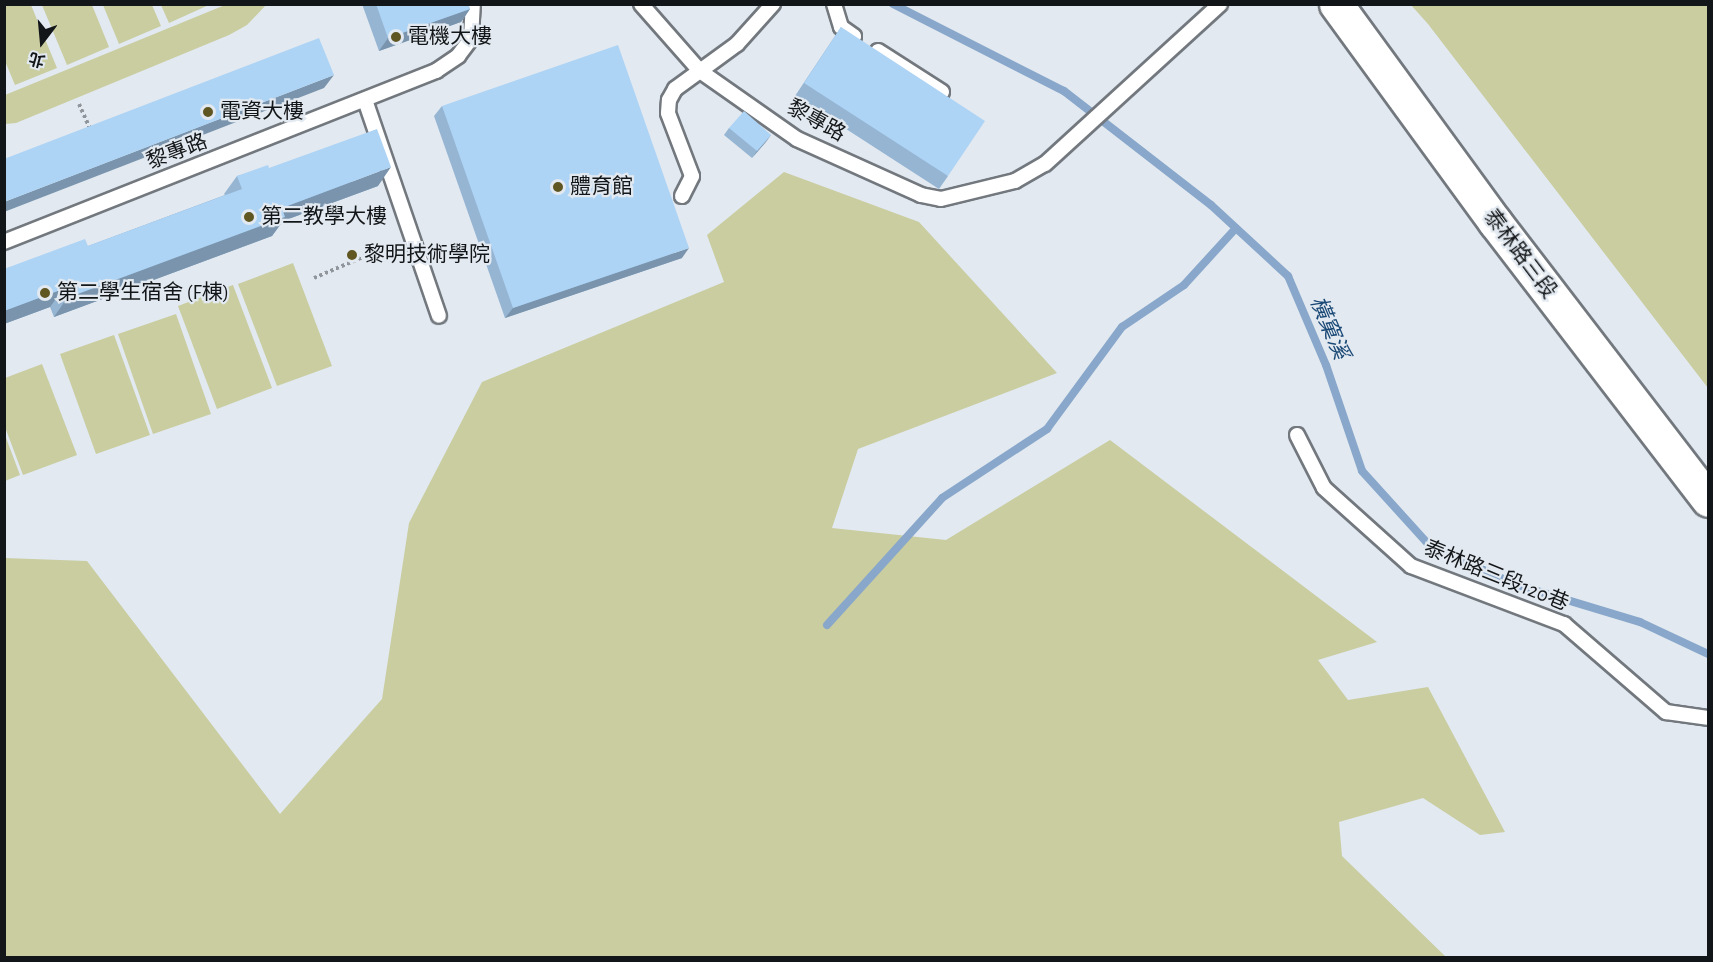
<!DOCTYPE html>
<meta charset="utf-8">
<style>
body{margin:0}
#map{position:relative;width:1713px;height:962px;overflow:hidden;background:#e2e9f0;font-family:"Alegreya Sans","Noto Sans TC",sans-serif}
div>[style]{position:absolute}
.green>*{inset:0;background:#c9cda0}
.stream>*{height:8px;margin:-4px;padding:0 4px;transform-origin:4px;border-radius:4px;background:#88a7ca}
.path>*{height:4px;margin-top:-2px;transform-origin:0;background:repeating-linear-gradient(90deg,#8f959a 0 3px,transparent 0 6px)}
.roads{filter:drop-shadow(2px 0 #72787e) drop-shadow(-2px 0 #72787e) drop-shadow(0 2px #72787e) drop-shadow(0 -2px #72787e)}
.lane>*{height:14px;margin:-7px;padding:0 7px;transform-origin:7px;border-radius:7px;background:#fff}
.secondary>*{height:33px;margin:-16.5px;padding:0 16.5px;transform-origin:16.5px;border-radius:16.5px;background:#fff}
.wall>*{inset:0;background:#95b5d3}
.shaded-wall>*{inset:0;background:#7994ac}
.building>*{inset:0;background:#add3f5}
.dots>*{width:16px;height:16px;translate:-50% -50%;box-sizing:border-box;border:3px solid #e2e9f0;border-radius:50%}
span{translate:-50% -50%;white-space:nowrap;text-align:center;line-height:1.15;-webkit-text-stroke:4.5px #e2e9f0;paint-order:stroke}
.poi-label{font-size:21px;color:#131618}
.left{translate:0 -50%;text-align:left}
.street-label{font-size:21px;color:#131618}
.water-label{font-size:22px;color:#1b4976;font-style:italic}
.frame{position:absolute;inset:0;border:6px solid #131618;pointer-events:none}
.north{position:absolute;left:12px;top:12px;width:60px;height:60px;-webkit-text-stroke:4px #e2e9f0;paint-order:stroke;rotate:196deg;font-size:16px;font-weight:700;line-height:24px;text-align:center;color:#131618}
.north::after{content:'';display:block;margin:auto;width:21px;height:27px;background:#131618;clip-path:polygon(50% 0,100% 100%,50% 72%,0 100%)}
</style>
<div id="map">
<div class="green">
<div style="clip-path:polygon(211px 4px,169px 23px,161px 5px,161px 4px)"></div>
<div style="clip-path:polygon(4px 5px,31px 5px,57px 68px,15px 85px,5px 61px)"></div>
<div style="clip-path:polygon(42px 5px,92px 5px,109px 47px,67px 65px)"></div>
<div style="clip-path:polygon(103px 5px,152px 5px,161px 26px,119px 44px)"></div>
<div style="clip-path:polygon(225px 5px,266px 5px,247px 25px,229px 35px,16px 123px,5px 124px,5px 95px)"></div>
<div style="clip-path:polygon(1411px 5px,1708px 5px,1708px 388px,1428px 24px)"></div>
<div style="clip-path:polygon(784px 172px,919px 222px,1057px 373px,858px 449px,832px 528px,946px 540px,1110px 440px,1377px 642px,1318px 660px,1348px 700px,1428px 687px,1505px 832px,1480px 835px,1423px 798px,1339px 822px,1342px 856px,1446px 957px,5px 957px,5px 558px,87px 561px,280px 814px,382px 699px,409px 523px,482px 382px,724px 282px,707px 235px)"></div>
<div style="clip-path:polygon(293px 263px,332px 366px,277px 386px,238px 284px)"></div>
<div style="clip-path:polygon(233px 285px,272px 388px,217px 409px,178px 306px)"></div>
<div style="clip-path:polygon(176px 314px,211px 414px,153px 434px,118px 334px)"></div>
<div style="clip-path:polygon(114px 335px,150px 435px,96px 454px,60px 354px)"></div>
<div style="clip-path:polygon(42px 364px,77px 455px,23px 475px,5px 427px,5px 378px)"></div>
<div style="clip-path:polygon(5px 435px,20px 475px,5px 481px,4px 481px)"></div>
</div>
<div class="stream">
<div style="left:893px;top:4px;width:192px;rotate:27deg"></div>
<div style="left:1064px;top:91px;width:186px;rotate:37.8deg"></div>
<div style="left:1211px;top:205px;width:105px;rotate:42.7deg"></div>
<div style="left:1288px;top:276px;width:97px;rotate:66.9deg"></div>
<div style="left:1326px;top:365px;width:112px;rotate:71.2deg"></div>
<div style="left:1362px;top:471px;width:100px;rotate:47.8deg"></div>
<div style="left:1429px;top:545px;width:94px;rotate:24.6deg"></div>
<div style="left:1514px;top:584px;width:132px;rotate:16.8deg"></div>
<div style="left:1640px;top:622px;width:75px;rotate:25.2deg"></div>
<div style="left:827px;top:625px;width:171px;rotate:-47.8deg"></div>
<div style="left:942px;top:498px;width:126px;rotate:-33.3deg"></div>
<div style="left:1047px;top:429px;width:127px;rotate:-53.7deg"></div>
<div style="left:1122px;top:327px;width:75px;rotate:-34.1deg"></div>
<div style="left:1184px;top:285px;width:77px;rotate:-47.6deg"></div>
</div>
<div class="path">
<div style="left:79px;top:104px;width:27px;rotate:66deg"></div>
<div style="left:314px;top:278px;width:76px;rotate:-23.2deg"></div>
</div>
<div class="roads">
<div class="lane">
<div style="left:641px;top:4px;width:89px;rotate:48.6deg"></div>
<div style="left:700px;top:71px;width:46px;rotate:-36.1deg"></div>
<div style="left:737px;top:44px;width:54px;rotate:-48deg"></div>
<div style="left:834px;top:4px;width:24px;rotate:73deg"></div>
<div style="left:841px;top:27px;width:16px;rotate:35deg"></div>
<div style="left:878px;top:51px;width:76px;rotate:32.6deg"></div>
<div style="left:365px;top:100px;width:228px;rotate:71.1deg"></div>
<div style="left:682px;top:196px;width:22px;rotate:-63deg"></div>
<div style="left:692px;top:176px;width:67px;rotate:-110.9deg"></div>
<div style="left:668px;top:113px;width:13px;rotate:-86deg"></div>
<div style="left:669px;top:100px;width:13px;rotate:-61deg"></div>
<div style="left:675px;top:89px;width:31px;rotate:-36deg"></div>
<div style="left:700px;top:71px;width:118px;rotate:35deg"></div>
<div style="left:797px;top:139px;width:136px;rotate:24.3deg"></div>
<div style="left:921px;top:195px;width:20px;rotate:11deg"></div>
<div style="left:941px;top:199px;width:76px;rotate:-13.7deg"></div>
<div style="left:1015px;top:181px;width:34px;rotate:-30deg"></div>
<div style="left:1045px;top:164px;width:237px;rotate:-42.4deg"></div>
<div style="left:4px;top:242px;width:465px;rotate:-21.6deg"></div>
<div style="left:436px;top:71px;width:27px;rotate:-34deg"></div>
<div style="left:458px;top:56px;width:21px;rotate:-53deg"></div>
<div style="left:471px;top:39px;width:35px;rotate:-87deg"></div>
<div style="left:1297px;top:435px;width:59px;rotate:63deg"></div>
<div style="left:1324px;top:488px;width:117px;rotate:41.9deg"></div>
<div style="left:1411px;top:566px;width:164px;rotate:20.8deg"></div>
<div style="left:1564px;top:624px;width:135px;rotate:40.8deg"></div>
<div style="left:1666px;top:712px;width:42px;rotate:8.1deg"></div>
</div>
<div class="secondary">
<div style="left:1336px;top:4px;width:270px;rotate:53.9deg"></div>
<div style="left:1495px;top:222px;width:350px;rotate:52.5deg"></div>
</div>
</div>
<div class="wall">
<div style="clip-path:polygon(362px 4px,468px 4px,470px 9px,461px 22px,379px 51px)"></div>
<div style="clip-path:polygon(841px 27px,948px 176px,939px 189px,795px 96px)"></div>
<div style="clip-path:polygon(442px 106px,682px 258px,505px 318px,434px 116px)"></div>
<div style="clip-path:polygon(729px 128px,771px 135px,752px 158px,724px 135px)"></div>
<div style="clip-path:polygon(269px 168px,378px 186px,283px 221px,272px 236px,54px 317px,50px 307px,4px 324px,4px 269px,88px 246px,225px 195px,224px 194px,237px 176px)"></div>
</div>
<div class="shaded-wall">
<div style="clip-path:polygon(470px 9px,461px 22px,379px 51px,388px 38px)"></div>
<div style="clip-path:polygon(334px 75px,324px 88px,4px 212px,4px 202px)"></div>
<div style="clip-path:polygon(771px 135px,766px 142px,752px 158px,757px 151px)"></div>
<div style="clip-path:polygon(391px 167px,378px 186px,283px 221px,272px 236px,54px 317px,67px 298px,282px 208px)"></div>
<div style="clip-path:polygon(689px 248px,682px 258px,505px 318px,513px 308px)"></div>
<div style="clip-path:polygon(63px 289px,50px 307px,4px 324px,4px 311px)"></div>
</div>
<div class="building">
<div style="clip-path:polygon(376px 4px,468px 4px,470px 9px,388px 38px)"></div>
<div style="clip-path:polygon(841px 27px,985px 121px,948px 176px,804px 83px)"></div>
<div style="clip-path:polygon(319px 38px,334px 75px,4px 202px,4px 159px)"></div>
<div style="clip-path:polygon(618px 45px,689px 248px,513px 308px,442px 106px)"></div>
<div style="clip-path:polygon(744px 111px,771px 135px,757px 151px,729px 128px)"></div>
<div style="clip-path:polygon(377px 129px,391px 167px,282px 208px,285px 217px,67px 298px,63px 289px,4px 311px,4px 269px,85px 239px,88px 246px,242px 189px,237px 176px,268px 165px,269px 168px)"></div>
</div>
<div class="dots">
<div style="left:396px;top:37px;background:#605622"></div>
<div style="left:208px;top:112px;background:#605622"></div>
<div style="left:558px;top:187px;background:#605622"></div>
<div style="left:249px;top:217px;background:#605622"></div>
<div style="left:352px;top:255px;background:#605622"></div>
<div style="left:45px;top:293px;background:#605622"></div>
</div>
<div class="poi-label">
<span class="left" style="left:408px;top:37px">電機大樓</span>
<span class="left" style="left:220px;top:112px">電資大樓</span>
<span class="left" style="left:570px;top:187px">體育館</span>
<span class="left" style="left:261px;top:217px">第二教學大樓</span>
<span class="left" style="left:364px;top:255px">黎明技術學院</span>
<span class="left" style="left:57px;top:293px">第二學生宿舍 (F棟)</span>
</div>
<div class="street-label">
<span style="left:816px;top:121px;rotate:29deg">黎專路</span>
<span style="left:177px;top:152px;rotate:-21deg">黎專路</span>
<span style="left:1520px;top:254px;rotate:53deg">泰林路三段</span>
<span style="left:1496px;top:576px;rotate:22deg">泰林路三段120巷</span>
</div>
<div class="water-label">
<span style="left:1329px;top:328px;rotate:67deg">橫窠溪</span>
</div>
<div class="frame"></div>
<div class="north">北</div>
</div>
